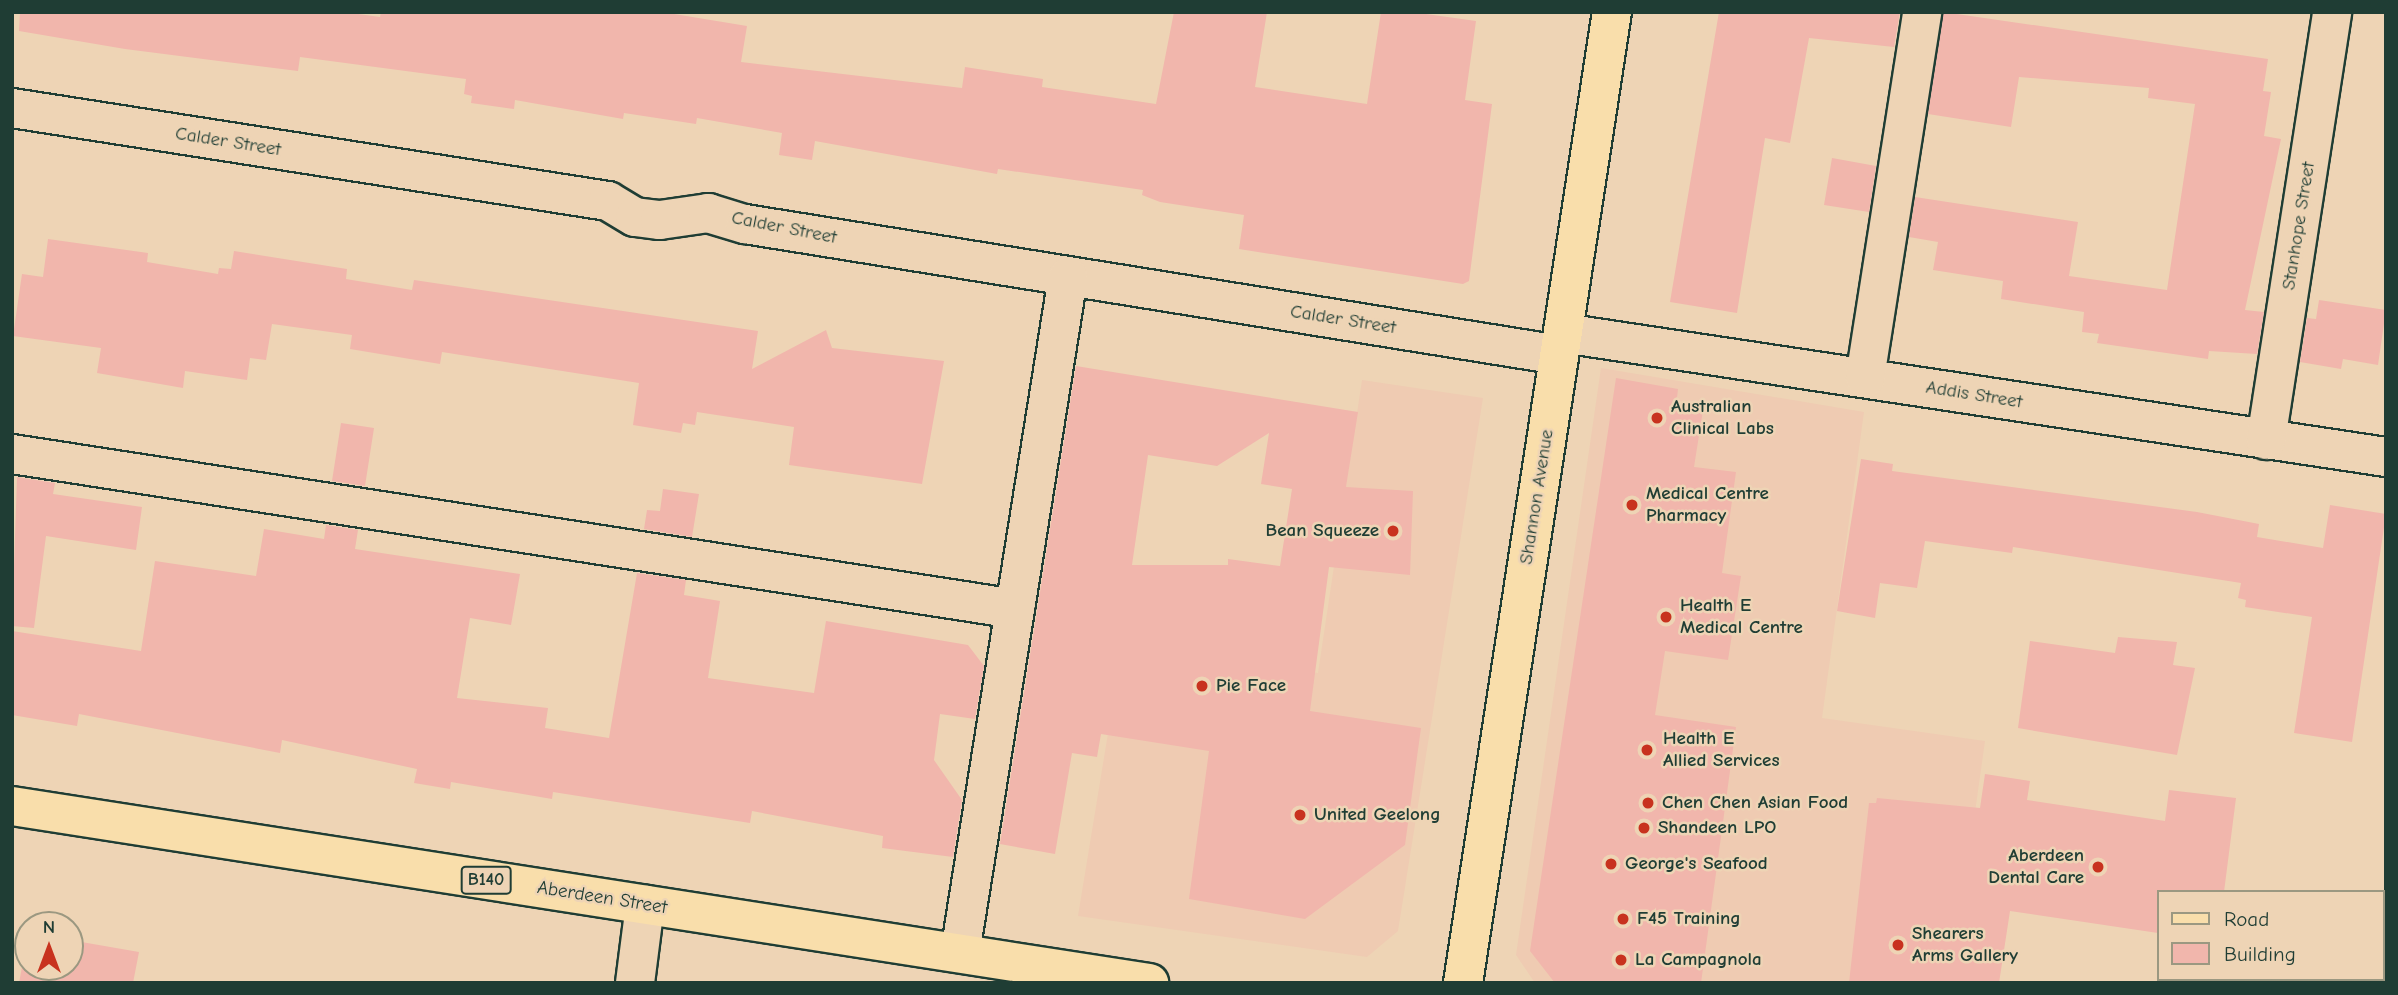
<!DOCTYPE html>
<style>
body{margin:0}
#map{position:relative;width:2398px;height:995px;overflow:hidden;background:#eed4b5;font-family:"Comic Neue",sans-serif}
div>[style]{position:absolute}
.built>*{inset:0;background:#efcbb2}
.building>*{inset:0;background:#f1b6ac}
.roads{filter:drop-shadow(2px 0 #1f3d34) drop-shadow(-2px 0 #1f3d34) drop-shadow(0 2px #1f3d34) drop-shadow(0 -2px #1f3d34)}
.minor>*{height:38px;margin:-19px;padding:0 19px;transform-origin:19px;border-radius:19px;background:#eed4b5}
.major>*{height:38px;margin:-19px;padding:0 19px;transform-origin:19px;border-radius:19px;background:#f9deab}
.dots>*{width:19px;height:19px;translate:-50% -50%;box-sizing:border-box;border:4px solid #eed4b5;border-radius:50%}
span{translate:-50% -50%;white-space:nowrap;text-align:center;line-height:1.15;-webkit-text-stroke:5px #eed4b5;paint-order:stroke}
.shield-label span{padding:2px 5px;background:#eed4b5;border:2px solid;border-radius:5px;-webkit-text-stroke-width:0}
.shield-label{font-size:18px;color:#1f3d34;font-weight:700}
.street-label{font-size:19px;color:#1f3d34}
.poi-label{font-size:19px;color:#1f3d34;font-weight:700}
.left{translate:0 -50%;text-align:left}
.right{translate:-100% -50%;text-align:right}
.frame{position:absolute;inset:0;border:14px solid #1f3d34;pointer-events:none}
.legend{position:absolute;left:2157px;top:890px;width:228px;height:91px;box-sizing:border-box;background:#eed4b5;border:2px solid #9b9881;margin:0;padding:9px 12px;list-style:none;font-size:21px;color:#1f3d34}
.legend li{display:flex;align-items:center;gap:14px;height:35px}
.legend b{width:35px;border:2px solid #9b9881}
.north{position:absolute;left:14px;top:911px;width:70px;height:70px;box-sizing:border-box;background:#eed4b5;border:2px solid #9b9881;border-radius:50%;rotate:0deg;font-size:19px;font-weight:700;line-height:28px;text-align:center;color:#1f3d34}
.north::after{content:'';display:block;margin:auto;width:24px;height:32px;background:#c8321e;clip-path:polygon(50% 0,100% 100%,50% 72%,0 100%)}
</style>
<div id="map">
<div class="built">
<div style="clip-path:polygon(1601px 368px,1864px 412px,1822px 718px,1985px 741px,1951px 983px,1535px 983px,1516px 955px)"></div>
<div style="clip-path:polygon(1362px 380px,1483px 398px,1398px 931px,1367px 957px,1078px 916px,1123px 642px,1318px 673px)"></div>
</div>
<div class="building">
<div style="clip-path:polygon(20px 12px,344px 12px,380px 17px,381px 12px,662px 12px,747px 26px,741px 62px,962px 88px,965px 67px,1043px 79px,1042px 87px,1156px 104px,1174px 12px,1267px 12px,1255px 87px,1367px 104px,1381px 12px,1426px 14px,1476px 21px,1465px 100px,1492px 104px,1469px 281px,1463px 284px,1239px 249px,1244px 215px,1160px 202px,1142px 195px,1143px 190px,998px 169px,997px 174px,815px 141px,812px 160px,779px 155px,782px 133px,697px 118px,696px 124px,624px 113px,623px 119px,515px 100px,514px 109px,471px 103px,472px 96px,464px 94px,466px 79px,300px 57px,298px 71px,125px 49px,19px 31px)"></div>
<div style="clip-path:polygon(1719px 12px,1900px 12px,1894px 47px,1809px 38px,1790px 143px,1765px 138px,1737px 313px,1670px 302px)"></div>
<div style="clip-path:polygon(1943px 12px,2268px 59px,2263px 91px,2271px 92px,2264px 136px,2281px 139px,2245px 310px,2264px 312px,2257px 354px,2209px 351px,2208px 359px,2097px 343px,2099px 334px,2082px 332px,2084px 312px,2001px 299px,2003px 281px,1933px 270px,1938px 242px,1909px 237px,1915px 197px,2078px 222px,2069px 276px,2167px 290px,2195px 104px,2148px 98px,2149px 88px,2019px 77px,2011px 127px,1928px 114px)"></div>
<div style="clip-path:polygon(1832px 158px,1876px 166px,1869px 212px,1824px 205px)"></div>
<div style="clip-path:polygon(48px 239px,148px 253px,147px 262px,218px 274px,219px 268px,231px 269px,234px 251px,347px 269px,346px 279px,412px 290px,414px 280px,758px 331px,752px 369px,826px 330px,832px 348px,944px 361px,922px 484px,789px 465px,794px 427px,697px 412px,695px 425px,683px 423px,681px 433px,633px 425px,639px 383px,442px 352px,440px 364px,350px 349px,352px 335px,272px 324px,266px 360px,250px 358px,247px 380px,185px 371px,183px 388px,97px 373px,101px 348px,13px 336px,22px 274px,43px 277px)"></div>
<div style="clip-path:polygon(2319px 300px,2386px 310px,2378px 365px,2343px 359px,2341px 369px,2300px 362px,2307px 318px,2316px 319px)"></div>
<div style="clip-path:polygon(evenodd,1076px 366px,1358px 412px,1346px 487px,1413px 491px,1410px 575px,1329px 567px,1310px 711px,1421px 728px,1405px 845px,1305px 919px,1189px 899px,1209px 751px,1101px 734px,1097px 757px,1072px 753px,1055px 854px,1000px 844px,1076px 366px,1269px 433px,1261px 484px,1292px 489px,1280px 566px,1228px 559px,1228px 565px,1132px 565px,1148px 455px,1217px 466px,1269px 433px)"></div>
<div style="clip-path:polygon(1616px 378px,1678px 389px,1676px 406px,1703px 410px,1694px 467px,1736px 472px,1722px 573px,1741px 576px,1728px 660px,1665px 651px,1655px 715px,1736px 727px,1701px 983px,1555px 983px,1530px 951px)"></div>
<div style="clip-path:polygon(341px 423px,374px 428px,365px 486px,332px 481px)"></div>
<div style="clip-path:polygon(1861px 459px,1893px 464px,1892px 471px,2197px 512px,2259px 524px,2257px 537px,2323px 548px,2330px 505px,2386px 514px,2352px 742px,2294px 733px,2312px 617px,2245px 607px,2246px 600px,2238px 598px,2241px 583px,2013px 547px,2012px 553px,1925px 541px,1917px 588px,1880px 583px,1875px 618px,1837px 611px)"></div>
<div style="clip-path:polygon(17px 477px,55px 483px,53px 494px,142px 507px,136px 550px,46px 536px,34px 628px,12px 626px)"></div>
<div style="clip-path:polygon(663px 489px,699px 494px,692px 537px,644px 529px,647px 510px,660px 511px)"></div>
<div style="clip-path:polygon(326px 525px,358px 530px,355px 549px,520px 574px,511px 625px,470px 618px,457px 698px,548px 708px,545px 728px,609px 738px,637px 573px,686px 580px,684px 595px,720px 601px,708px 678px,814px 693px,826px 621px,968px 645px,984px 666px,975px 719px,940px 714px,934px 760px,962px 800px,953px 857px,882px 848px,883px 836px,752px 811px,750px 823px,553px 792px,552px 799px,451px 782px,450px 789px,414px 783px,417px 769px,282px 740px,280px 753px,79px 714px,77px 726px,12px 715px,12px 631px,141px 651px,155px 561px,256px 576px,264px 529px,324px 539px)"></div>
<div style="clip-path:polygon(2118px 637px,2177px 642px,2173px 665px,2195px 668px,2177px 755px,2018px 728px,2030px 641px,2115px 653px)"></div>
<div style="clip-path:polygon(1985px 774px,2030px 781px,2027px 800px,2165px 821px,2169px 790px,2236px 798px,2224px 892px,2158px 892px,2158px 933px,2010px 911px,1999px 983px,1849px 983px,1869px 803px,1876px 803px,1877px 798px,1980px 808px)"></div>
<div style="clip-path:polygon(28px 935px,28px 967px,70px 967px,70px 940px,139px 952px,133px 983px,19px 983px)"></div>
</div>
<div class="roads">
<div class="minor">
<div style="left:12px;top:108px;width:603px;rotate:8.87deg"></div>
<div style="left:608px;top:201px;width:31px;rotate:31deg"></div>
<div style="left:635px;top:217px;width:25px;rotate:7deg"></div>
<div style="left:660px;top:220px;width:49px;rotate:-8.3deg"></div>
<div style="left:708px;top:213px;width:39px;rotate:17deg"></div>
<div style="left:745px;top:224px;width:824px;rotate:9.14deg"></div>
<div style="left:1563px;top:333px;width:832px;rotate:8.57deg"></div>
<div style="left:1865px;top:378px;width:370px;rotate:-81.1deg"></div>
<div style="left:2266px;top:440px;width:433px;rotate:-81.2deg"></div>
<div style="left:12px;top:454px;width:1015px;rotate:8.78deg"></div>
<div style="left:960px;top:953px;width:685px;rotate:-80.92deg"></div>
<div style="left:635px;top:983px;width:79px;rotate:-82.7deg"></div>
</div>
<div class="major">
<div style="left:12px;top:806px;width:1151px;rotate:8.85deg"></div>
<div style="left:1463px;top:983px;width:982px;rotate:-81.28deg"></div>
</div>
</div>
<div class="dots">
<div style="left:1657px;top:418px;background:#c8321e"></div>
<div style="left:1632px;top:505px;background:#c8321e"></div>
<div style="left:1393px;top:531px;background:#c8321e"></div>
<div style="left:1666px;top:617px;background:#c8321e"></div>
<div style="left:1202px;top:686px;background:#c8321e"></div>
<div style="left:1647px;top:750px;background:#c8321e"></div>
<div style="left:1648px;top:803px;background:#c8321e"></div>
<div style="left:1300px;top:815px;background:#c8321e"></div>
<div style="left:1644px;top:828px;background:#c8321e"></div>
<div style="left:1611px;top:864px;background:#c8321e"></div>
<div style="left:2098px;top:867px;background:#c8321e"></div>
<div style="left:1623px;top:919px;background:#c8321e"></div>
<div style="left:1898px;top:945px;background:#c8321e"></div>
<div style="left:1621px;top:960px;background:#c8321e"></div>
</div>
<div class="shield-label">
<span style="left:486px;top:880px">B140</span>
</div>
<div class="street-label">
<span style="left:228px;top:142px;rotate:9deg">Calder Street</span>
<span style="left:2299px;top:226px;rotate:-81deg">Stanhope Street</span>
<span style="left:784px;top:228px;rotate:11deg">Calder Street</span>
<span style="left:1343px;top:320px;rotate:9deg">Calder Street</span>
<span style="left:1974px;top:395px;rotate:9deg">Addis Street</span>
<span style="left:1537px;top:497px;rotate:-81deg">Shannon Avenue</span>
<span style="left:602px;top:898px;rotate:9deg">Aberdeen Street</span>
</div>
<div class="poi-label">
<span class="left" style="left:1671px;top:418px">Australian<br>Clinical Labs</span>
<span class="left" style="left:1646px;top:505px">Medical Centre<br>Pharmacy</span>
<span class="right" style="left:1379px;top:531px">Bean Squeeze</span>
<span class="left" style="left:1680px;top:617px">Health E<br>Medical Centre</span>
<span class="left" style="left:1216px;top:686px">Pie Face</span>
<span class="left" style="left:1663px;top:750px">Health E<br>Allied Services</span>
<span class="left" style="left:1662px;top:803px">Chen Chen Asian Food</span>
<span class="left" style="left:1314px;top:815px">United Geelong</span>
<span class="left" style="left:1658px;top:828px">Shandeen LPO</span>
<span class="right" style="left:2084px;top:867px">Aberdeen<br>Dental Care</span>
<span class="left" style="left:1625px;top:864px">George's Seafood</span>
<span class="left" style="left:1637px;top:919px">F45 Training</span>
<span class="left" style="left:1912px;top:945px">Shearers<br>Arms Gallery</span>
<span class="left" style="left:1635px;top:960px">La Campagnola</span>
</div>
<div class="frame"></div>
<ul class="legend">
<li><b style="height:9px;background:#f9deab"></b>Road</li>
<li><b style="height:19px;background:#f1b6ac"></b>Building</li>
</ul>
<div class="north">N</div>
</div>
